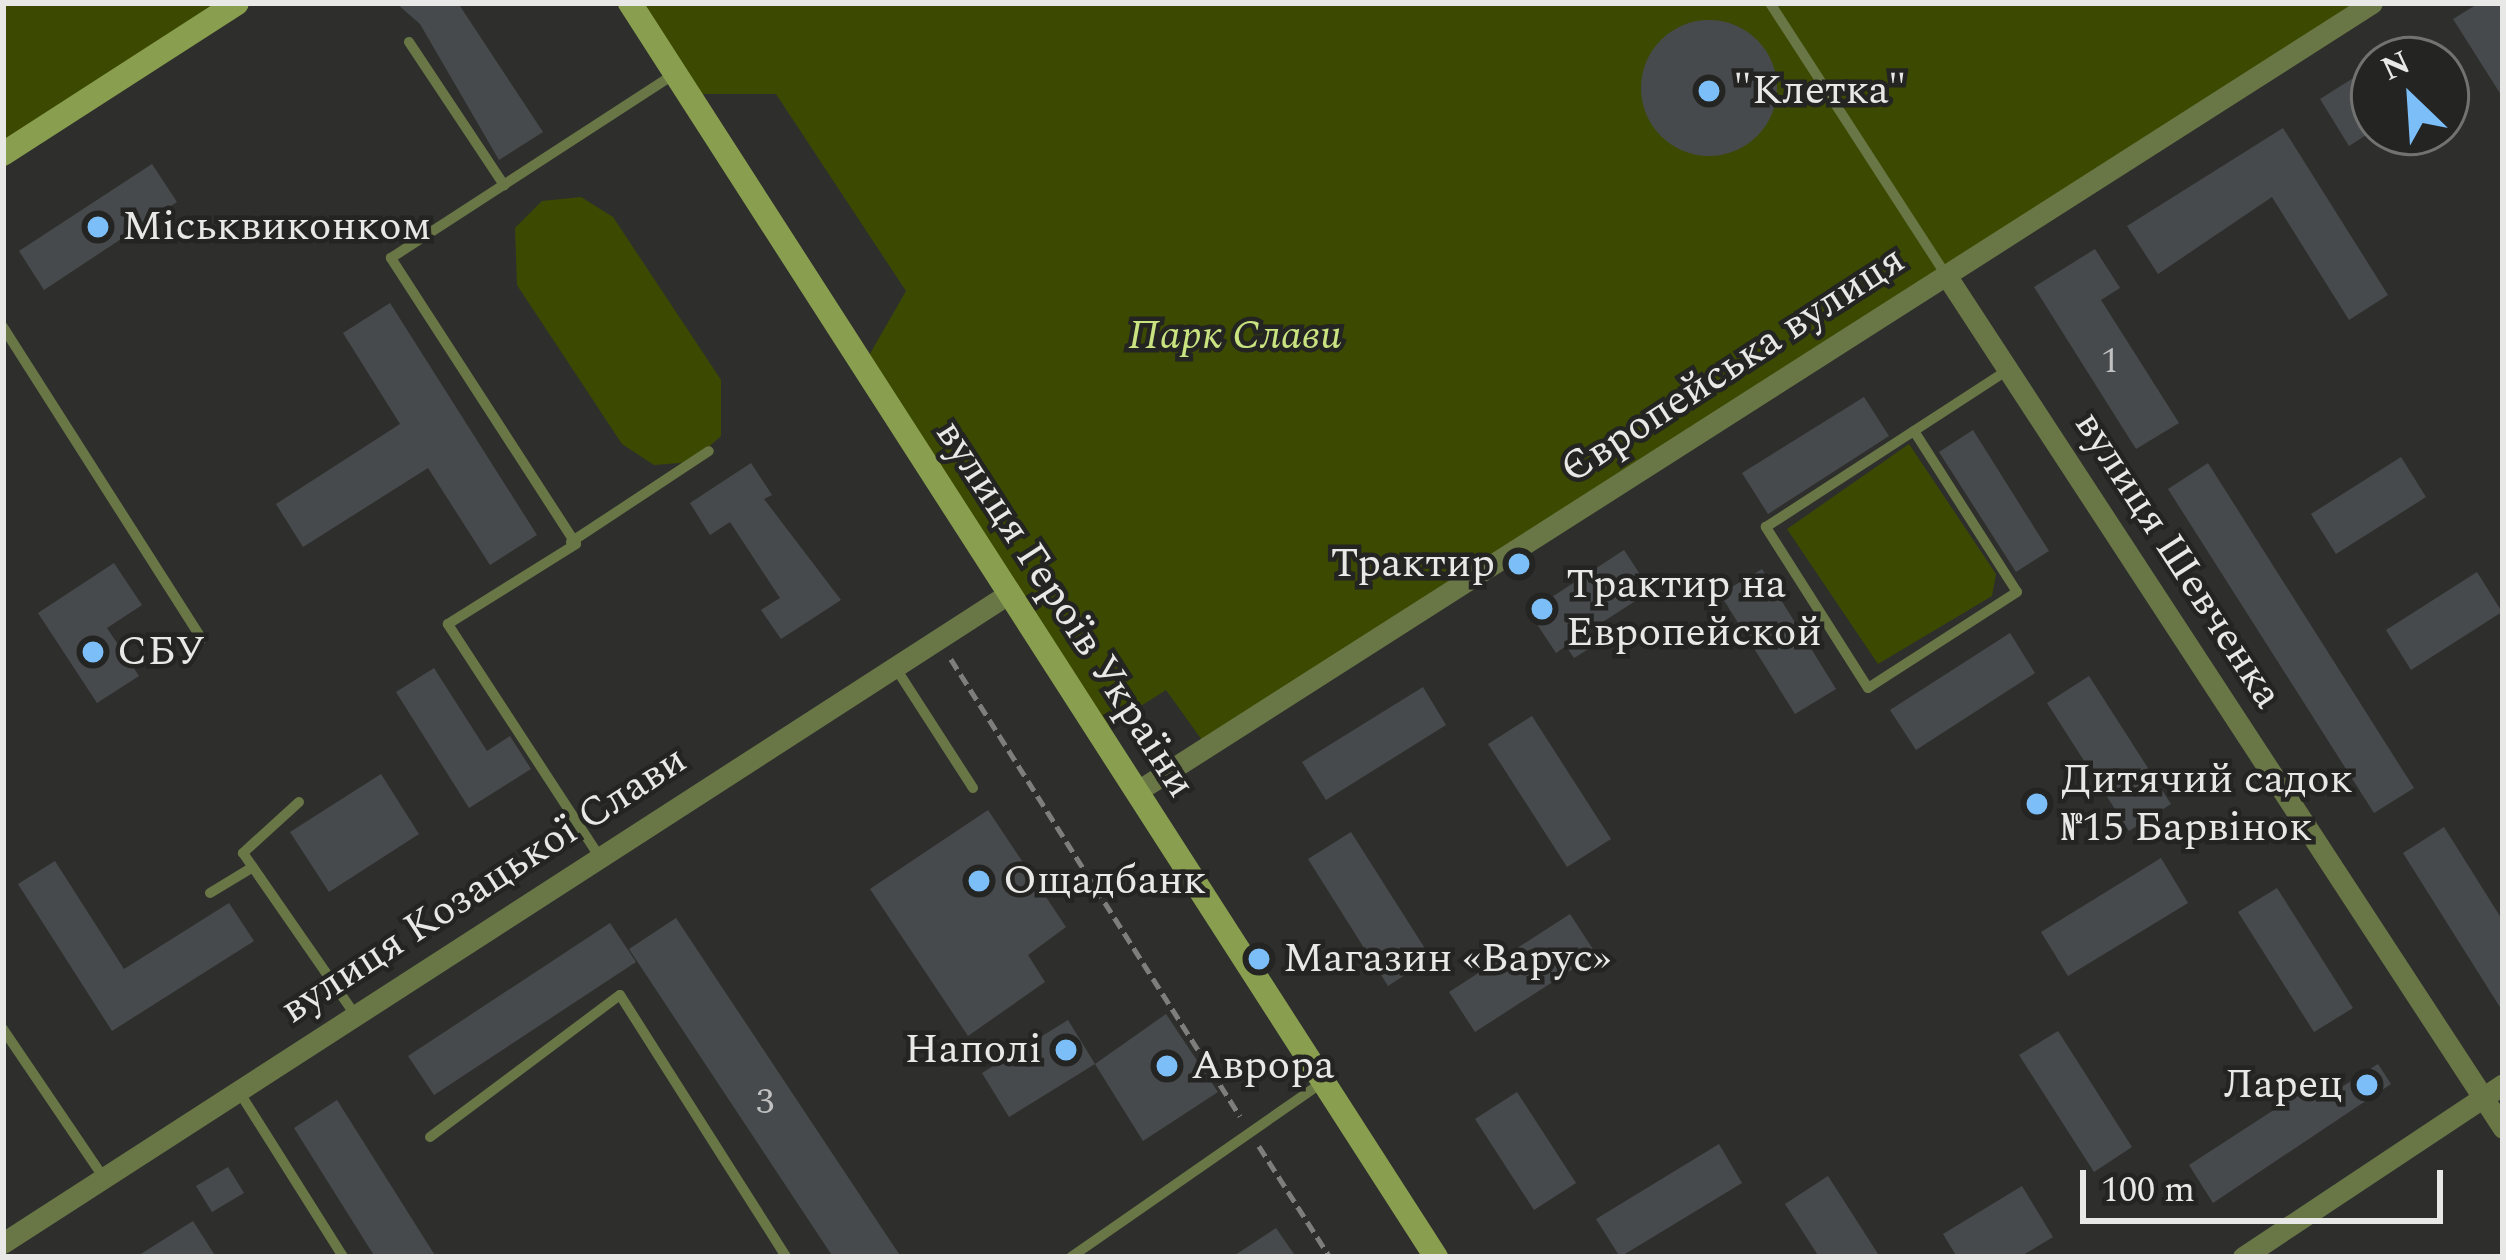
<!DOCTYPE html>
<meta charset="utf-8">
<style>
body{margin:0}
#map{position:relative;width:2506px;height:1260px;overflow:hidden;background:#2e2f2c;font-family:Spectral,serif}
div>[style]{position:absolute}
.green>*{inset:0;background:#3c4a01}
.building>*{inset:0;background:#474a4d}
.round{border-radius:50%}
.path>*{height:4.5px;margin-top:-2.25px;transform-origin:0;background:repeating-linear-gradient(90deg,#7e7f7d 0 12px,transparent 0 18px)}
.lane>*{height:10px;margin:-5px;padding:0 5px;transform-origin:5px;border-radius:5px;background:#697646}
.street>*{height:21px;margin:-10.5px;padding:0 10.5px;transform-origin:10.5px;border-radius:10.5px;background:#697646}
.secondary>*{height:24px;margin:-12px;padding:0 12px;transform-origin:12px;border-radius:12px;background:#899e4e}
.dots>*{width:33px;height:33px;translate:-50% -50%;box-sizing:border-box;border:6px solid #242522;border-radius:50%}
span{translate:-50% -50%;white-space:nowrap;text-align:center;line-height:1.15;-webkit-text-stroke:9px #242522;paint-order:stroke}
.number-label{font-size:36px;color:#c0c1c0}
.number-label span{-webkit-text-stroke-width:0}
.poi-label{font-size:42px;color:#e8e9e7}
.left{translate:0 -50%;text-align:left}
.right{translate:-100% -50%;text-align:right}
.park-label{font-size:42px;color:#c8e37f;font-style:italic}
.street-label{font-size:42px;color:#e8e9e7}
.frame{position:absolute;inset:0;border:6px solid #e8e9e7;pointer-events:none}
.north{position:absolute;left:2350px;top:36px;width:120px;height:120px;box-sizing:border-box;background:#242522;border:3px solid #727371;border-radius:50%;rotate:335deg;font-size:33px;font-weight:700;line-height:48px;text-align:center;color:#e8e9e7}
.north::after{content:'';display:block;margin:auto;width:42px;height:54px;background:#7bbef8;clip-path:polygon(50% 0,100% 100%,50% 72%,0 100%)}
.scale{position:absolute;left:2080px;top:1170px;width:363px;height:54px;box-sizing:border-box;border:6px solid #e8e9e7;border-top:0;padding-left:15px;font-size:36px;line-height:42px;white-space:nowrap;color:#e8e9e7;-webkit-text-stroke:9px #242522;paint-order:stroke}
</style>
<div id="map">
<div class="green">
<div style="clip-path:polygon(3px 3px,218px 3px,3px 141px)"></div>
<div style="clip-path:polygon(632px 3px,2372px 3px,1207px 747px,1166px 690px,1098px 733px,863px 366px,906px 291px,776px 94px,689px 94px)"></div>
<div style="clip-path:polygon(581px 197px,613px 217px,721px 380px,721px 436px,692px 462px,654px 465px,622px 444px,517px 285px,515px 228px,542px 201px)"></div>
<div style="clip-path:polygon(1909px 444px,1996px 574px,1992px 596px,1878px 664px,1787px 529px)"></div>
</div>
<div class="building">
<div style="clip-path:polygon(396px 3px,458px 3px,543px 132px,499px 160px,420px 24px)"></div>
<div style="clip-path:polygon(2479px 3px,2503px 3px,2503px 98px,2453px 19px)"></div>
<div class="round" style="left:1641px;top:20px;width:136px;height:136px"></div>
<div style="clip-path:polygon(2374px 65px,2374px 130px,2349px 146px,2320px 99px)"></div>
<div style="clip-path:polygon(2283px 128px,2388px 295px,2349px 320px,2272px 197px,2158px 274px,2127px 226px)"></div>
<div style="clip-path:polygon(152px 164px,177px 202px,44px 290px,19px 251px)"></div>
<div style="clip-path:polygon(2095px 249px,2120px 288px,2101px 300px,2179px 423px,2136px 449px,2034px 287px)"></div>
<div style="clip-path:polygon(390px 303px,537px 535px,490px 565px,428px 468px,303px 547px,276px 504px,400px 424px,343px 333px)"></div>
<div style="clip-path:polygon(1864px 397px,1889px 436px,1768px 514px,1742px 473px)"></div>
<div style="clip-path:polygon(1973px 430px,2049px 551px,2016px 572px,1939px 452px)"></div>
<div style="clip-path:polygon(2401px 457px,2426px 497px,2336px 554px,2311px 514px)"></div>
<div style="clip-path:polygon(751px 463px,772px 495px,764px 499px,841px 600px,781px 639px,761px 610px,780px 598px,730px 522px,710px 535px,690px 503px)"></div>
<div style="clip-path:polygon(2208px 463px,2414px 788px,2374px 813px,2168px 489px)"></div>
<div style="clip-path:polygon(1624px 550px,1651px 591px,1587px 632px,1595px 645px,1574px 658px,1566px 646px,1556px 653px,1529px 612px)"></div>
<div style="clip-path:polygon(114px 563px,142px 605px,107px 628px,139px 676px,97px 703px,38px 613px)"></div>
<div style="clip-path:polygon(1762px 569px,1836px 689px,1795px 714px,1720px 594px)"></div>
<div style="clip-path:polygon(2477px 572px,2502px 612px,2411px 670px,2386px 630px)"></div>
<div style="clip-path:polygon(2010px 633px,2035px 673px,1916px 750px,1890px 710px)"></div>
<div style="clip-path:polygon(434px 668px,487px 751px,510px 736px,531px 769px,469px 808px,396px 692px)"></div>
<div style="clip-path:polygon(2089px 676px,2171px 804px,2129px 831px,2047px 703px)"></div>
<div style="clip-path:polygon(1423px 687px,1446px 725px,1326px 800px,1302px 762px)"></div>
<div style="clip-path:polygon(1532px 716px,1611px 839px,1567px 867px,1488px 744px)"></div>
<div style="clip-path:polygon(381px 774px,419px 834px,329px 892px,290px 832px)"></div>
<div style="clip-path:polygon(988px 810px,1066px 927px,1028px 955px,1045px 982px,968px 1036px,870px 889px)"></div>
<div style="clip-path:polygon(2444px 827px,2503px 921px,2503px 1012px,2403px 853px)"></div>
<div style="clip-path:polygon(1351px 832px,1431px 958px,1388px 986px,1308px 859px)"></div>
<div style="clip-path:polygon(2161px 858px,2188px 903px,2068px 976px,2041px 932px)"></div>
<div style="clip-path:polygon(55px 861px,124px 969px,229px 903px,254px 941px,112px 1031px,18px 884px)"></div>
<div style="clip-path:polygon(2277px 888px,2353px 1008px,2314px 1032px,2238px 912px)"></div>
<div style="clip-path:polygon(1570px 914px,1596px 954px,1475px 1032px,1449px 992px)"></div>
<div style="clip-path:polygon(676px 918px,901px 1257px,833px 1257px,629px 949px)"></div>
<div style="clip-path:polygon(610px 923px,636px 962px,434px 1095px,408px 1056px)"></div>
<div style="clip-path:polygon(1166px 1014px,1218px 1092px,1143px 1141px,1095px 1064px)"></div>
<div style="clip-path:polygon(1068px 1020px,1095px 1064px,1009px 1117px,982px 1073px)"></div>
<div style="clip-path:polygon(2058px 1031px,2132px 1147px,2094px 1172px,2019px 1055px)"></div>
<div style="clip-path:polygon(2378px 1064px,2391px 1084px,2213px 1203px,2189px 1165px,2309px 1087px,2318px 1102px)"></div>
<div style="clip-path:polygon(1517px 1092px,1576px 1183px,1534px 1210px,1475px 1119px)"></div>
<div style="clip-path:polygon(337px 1100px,436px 1257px,375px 1257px,294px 1128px)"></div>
<div style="clip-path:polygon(1719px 1144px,1742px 1183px,1620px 1257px,1596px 1219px)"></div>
<div style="clip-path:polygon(228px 1167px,244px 1193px,212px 1212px,196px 1186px)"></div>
<div style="clip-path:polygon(1828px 1176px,1880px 1257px,1819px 1257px,1785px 1204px)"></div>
<div style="clip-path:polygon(2022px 1186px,2053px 1237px,2020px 1257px,1957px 1257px,1943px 1234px)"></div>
<div style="clip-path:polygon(193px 1221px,216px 1257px,136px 1257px)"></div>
<div style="clip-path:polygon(1276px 1228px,1296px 1257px,1232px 1257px)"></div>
</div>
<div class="path">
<div style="left:951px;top:659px;width:541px;rotate:57.69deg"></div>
<div style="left:1259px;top:1146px;width:132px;rotate:57.4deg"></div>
</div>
<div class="lane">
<div style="left:1770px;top:3px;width:324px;rotate:57.1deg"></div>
<div style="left:409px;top:42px;width:172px;rotate:56.4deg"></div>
<div style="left:3px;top:327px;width:370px;rotate:57.5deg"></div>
<div style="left:1914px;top:431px;width:191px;rotate:57.4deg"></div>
<div style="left:2017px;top:592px;width:177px;rotate:147.2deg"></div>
<div style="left:1868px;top:688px;width:191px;rotate:-122.4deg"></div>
<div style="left:1766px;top:527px;width:288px;rotate:-33deg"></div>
<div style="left:571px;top:542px;width:165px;rotate:-33.4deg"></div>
<div style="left:895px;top:667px;width:144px;rotate:57.2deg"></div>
<div style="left:299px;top:802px;width:76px;rotate:137.7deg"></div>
<div style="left:243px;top:853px;width:197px;rotate:55.3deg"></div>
<div style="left:599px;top:856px;width:277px;rotate:-123.1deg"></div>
<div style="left:448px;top:624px;width:151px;rotate:-32deg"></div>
<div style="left:576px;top:544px;width:341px;rotate:-122.9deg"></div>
<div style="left:391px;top:258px;width:336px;rotate:-33deg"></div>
<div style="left:210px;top:893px;width:50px;rotate:-31.2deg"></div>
<div style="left:3px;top:1029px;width:180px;rotate:55.9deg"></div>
<div style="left:238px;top:1090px;width:197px;rotate:57.8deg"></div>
<div style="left:430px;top:1137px;width:237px;rotate:-36.8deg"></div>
<div style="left:620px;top:995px;width:310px;rotate:57.6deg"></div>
<div style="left:1071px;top:1257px;width:307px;rotate:-34.8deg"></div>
</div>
<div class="street">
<div style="left:1946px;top:275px;width:1019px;rotate:56.86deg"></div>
<div style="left:1136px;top:792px;width:1466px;rotate:-32.55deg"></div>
<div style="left:3px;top:1243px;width:1196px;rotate:-32.85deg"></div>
<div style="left:2243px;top:1257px;width:312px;rotate:-33.6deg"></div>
</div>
<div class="secondary">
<div style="left:630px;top:3px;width:1491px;rotate:57.27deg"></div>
<div style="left:3px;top:154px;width:278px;rotate:-32.8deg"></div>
</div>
<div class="dots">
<div style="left:1709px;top:91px;background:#7bbef8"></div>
<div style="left:98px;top:227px;background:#7bbef8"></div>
<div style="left:1519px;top:564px;background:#7bbef8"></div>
<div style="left:1542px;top:609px;background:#7bbef8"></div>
<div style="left:93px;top:652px;background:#7bbef8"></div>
<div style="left:2037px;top:804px;background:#7bbef8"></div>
<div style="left:979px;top:881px;background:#7bbef8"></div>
<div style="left:1259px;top:959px;background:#7bbef8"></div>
<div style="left:1066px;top:1050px;background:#7bbef8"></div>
<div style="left:1167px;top:1066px;background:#7bbef8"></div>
<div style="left:2367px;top:1085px;background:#7bbef8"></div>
</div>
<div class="number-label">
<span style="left:2110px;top:362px">1</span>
<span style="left:765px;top:1103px">3</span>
</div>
<div class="poi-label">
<span class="left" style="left:1733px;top:91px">"Клетка"</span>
<span class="left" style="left:122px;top:227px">Міськвиконком</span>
<span class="right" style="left:1495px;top:564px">Трактир</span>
<span class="left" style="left:1566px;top:609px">Трактир на<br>Европейской</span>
<span class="left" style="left:117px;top:652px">СБУ</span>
<span class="left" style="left:2061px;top:804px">Дитячий садок<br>№15 Барвінок</span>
<span class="left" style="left:1003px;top:881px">Ощадбанк</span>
<span class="left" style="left:1283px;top:959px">Магазин «Варус»</span>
<span class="right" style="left:1042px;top:1050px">Наполі</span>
<span class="left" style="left:1191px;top:1066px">Аврора</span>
<span class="right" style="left:2343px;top:1085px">Ларец</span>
</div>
<div class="park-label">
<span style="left:1235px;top:336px">Парк Слави</span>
</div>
<div class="street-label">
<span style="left:1733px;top:365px;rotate:-33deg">Європейська вулиця</span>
<span style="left:2178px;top:560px;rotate:57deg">вулиця Шевченка</span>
<span style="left:1065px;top:609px;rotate:57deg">вулиця Героїв України</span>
<span style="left:484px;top:885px;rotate:-33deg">вулиця Козацької Слави</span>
</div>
<div class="frame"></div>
<div class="north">N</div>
<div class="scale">100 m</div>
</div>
